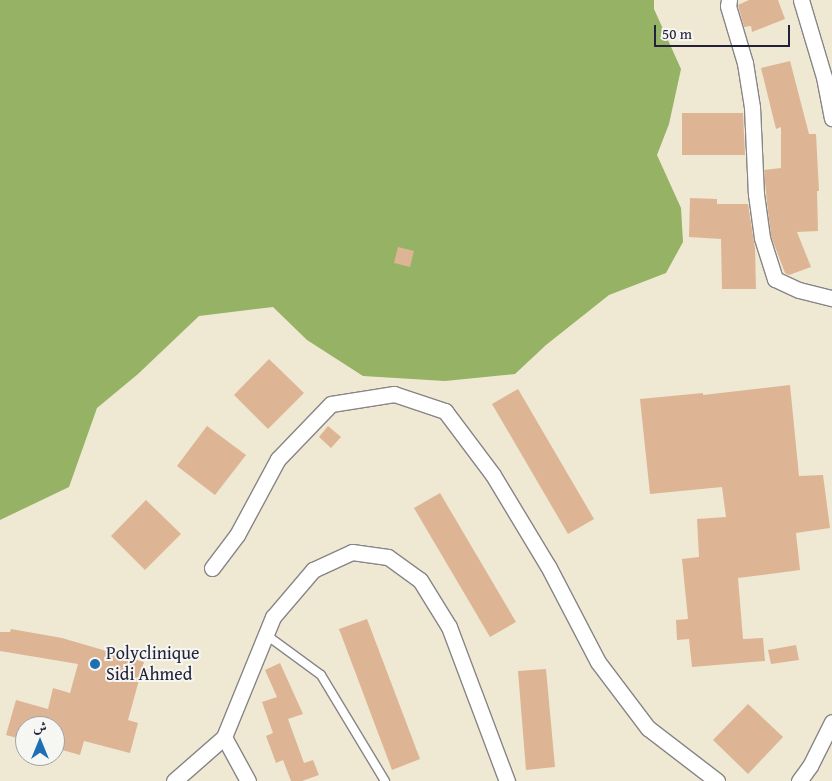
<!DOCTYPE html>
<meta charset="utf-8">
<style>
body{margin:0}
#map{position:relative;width:832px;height:781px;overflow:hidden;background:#efe8d3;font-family:"Gentium Book Plus",Amiri,serif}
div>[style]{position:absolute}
.forest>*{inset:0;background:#96b264}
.building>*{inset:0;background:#ddb594}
.roads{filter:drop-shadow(1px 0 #888587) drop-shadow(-1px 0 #888587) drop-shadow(0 1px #888587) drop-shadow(0 -1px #888587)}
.lane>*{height:8px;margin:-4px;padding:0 4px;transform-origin:4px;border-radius:4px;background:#fff}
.street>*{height:15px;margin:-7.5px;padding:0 7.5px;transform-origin:7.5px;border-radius:7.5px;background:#fff}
.dots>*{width:14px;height:14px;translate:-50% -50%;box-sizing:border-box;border:2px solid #f6f6f2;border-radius:50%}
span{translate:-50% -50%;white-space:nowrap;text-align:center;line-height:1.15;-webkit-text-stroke:4px #f6f6f2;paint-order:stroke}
.poi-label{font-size:18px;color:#22223b}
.left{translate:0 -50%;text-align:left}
.north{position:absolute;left:15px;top:716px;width:50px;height:50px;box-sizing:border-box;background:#f6f6f2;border:1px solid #a1a1a9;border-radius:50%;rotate:0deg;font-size:14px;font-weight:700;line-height:20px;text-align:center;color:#22223b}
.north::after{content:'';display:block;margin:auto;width:18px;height:22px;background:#1f6fb2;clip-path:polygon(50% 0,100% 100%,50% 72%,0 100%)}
.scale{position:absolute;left:654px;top:25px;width:136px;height:22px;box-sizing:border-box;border:2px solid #22223b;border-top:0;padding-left:6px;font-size:15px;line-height:18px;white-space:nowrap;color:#22223b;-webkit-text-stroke:4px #f6f6f2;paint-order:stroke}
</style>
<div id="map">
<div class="forest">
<div style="clip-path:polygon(0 0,654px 0,654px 9px,681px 69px,669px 124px,657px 155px,681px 208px,683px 242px,666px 273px,609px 295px,546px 345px,515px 374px,445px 381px,363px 376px,307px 340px,273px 307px,199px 316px,138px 374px,97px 408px,69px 487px,0 520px)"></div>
</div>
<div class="building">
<div style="clip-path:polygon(749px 0,778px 0,785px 19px,752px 32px,751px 26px,744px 27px,738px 5px)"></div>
<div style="clip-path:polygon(790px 61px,809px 134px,816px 134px,819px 191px,817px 191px,818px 231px,797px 232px,811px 267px,789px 275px,785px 273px,771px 236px,767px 203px,764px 170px,781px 168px,781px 127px,776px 129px,761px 68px)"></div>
<div style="clip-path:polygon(682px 113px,743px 113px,745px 155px,682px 155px)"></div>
<div style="clip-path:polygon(690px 198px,717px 199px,717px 204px,748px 204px,755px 248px,756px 289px,722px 289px,721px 239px,689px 237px)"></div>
<div style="clip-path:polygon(398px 247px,414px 251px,410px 267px,394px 263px)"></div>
<div style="clip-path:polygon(269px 359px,304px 393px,268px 429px,234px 395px)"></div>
<div style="clip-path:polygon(790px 385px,799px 476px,823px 475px,830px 528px,796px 533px,800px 570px,738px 578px,743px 639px,763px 638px,765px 661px,692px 667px,689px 639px,677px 640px,676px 620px,688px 619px,682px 559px,699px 557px,697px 519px,726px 517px,722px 487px,650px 494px,640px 399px,703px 393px,703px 395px)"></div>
<div style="clip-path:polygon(518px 389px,594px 519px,568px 534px,492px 404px)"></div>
<div style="clip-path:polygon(207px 426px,246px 455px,215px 495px,177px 466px)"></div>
<div style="clip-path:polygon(328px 426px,341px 437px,331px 448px,319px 437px)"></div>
<div style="clip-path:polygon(440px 493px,516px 622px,490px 637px,414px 508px)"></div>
<div style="clip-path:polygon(146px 500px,181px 534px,145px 570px,111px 536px)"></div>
<div style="clip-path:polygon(367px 619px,420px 759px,392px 770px,339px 629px)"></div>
<div style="clip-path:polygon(11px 629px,62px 638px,144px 662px,128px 720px,138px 723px,130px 753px,84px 741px,80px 755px,55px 748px,55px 726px,25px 726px,25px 740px,6px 735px,16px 700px,48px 709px,53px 688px,70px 693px,78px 664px,0 651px,0 632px,10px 632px)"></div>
<div style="clip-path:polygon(796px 645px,799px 660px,771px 664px,768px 650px)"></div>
<div style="clip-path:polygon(280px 663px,303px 714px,288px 719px,304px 763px,313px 760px,319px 775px,302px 781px,291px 781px,283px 760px,276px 763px,266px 736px,273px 733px,262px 702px,277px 697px,265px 670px)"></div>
<div style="clip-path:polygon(546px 669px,555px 767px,526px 770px,518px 671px)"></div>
<div style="clip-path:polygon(748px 704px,783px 737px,748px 774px,713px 740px)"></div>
</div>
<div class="roads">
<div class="lane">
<div style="left:265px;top:634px;width:69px;rotate:36.2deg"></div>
<div style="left:321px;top:675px;width:124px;rotate:58.9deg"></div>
</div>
<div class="street">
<div style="left:729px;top:0;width:6px;rotate:99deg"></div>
<div style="left:728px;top:6px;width:59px;rotate:73.4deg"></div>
<div style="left:745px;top:63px;width:45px;rotate:81deg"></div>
<div style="left:752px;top:107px;width:87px;rotate:87.4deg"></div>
<div style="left:756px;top:194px;width:44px;rotate:82.2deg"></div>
<div style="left:762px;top:238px;width:43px;rotate:72.4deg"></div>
<div style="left:775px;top:279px;width:26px;rotate:25deg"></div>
<div style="left:799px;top:290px;width:34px;rotate:14deg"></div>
<div style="left:801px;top:0;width:80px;rotate:73.4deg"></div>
<div style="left:824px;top:77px;width:42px;rotate:79deg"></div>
<div style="left:212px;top:568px;width:41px;rotate:-52.9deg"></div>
<div style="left:237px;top:535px;width:86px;rotate:-61.7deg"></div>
<div style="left:278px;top:459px;width:76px;rotate:-46.1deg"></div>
<div style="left:331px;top:404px;width:64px;rotate:-9deg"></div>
<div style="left:394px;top:394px;width:54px;rotate:18.4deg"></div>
<div style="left:445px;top:411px;width:80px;rotate:53.1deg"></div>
<div style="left:493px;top:475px;width:106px;rotate:58.9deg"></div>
<div style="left:548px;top:566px;width:108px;rotate:62.5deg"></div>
<div style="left:598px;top:662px;width:83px;rotate:52.9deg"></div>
<div style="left:648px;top:728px;width:87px;rotate:37.5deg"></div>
<div style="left:224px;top:737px;width:50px;rotate:61.4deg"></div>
<div style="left:174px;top:781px;width:67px;rotate:-41.3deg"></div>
<div style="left:224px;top:737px;width:130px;rotate:-67.8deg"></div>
<div style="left:273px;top:617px;width:62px;rotate:-49.6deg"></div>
<div style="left:313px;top:570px;width:43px;rotate:-24.8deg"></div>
<div style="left:352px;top:552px;width:36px;rotate:8deg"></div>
<div style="left:388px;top:557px;width:39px;rotate:36deg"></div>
<div style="left:420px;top:580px;width:55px;rotate:58.3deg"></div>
<div style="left:449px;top:627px;width:165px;rotate:69.4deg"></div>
<div style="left:799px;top:781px;width:19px;rotate:-54deg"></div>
<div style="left:810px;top:766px;width:49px;rotate:-63.4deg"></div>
</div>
</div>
<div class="dots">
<div style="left:95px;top:664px;background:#1f6fb2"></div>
</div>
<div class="poi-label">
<span class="left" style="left:106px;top:664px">Polyclinique<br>Sidi Ahmed</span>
</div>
<div class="north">ش</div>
<div class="scale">50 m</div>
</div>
